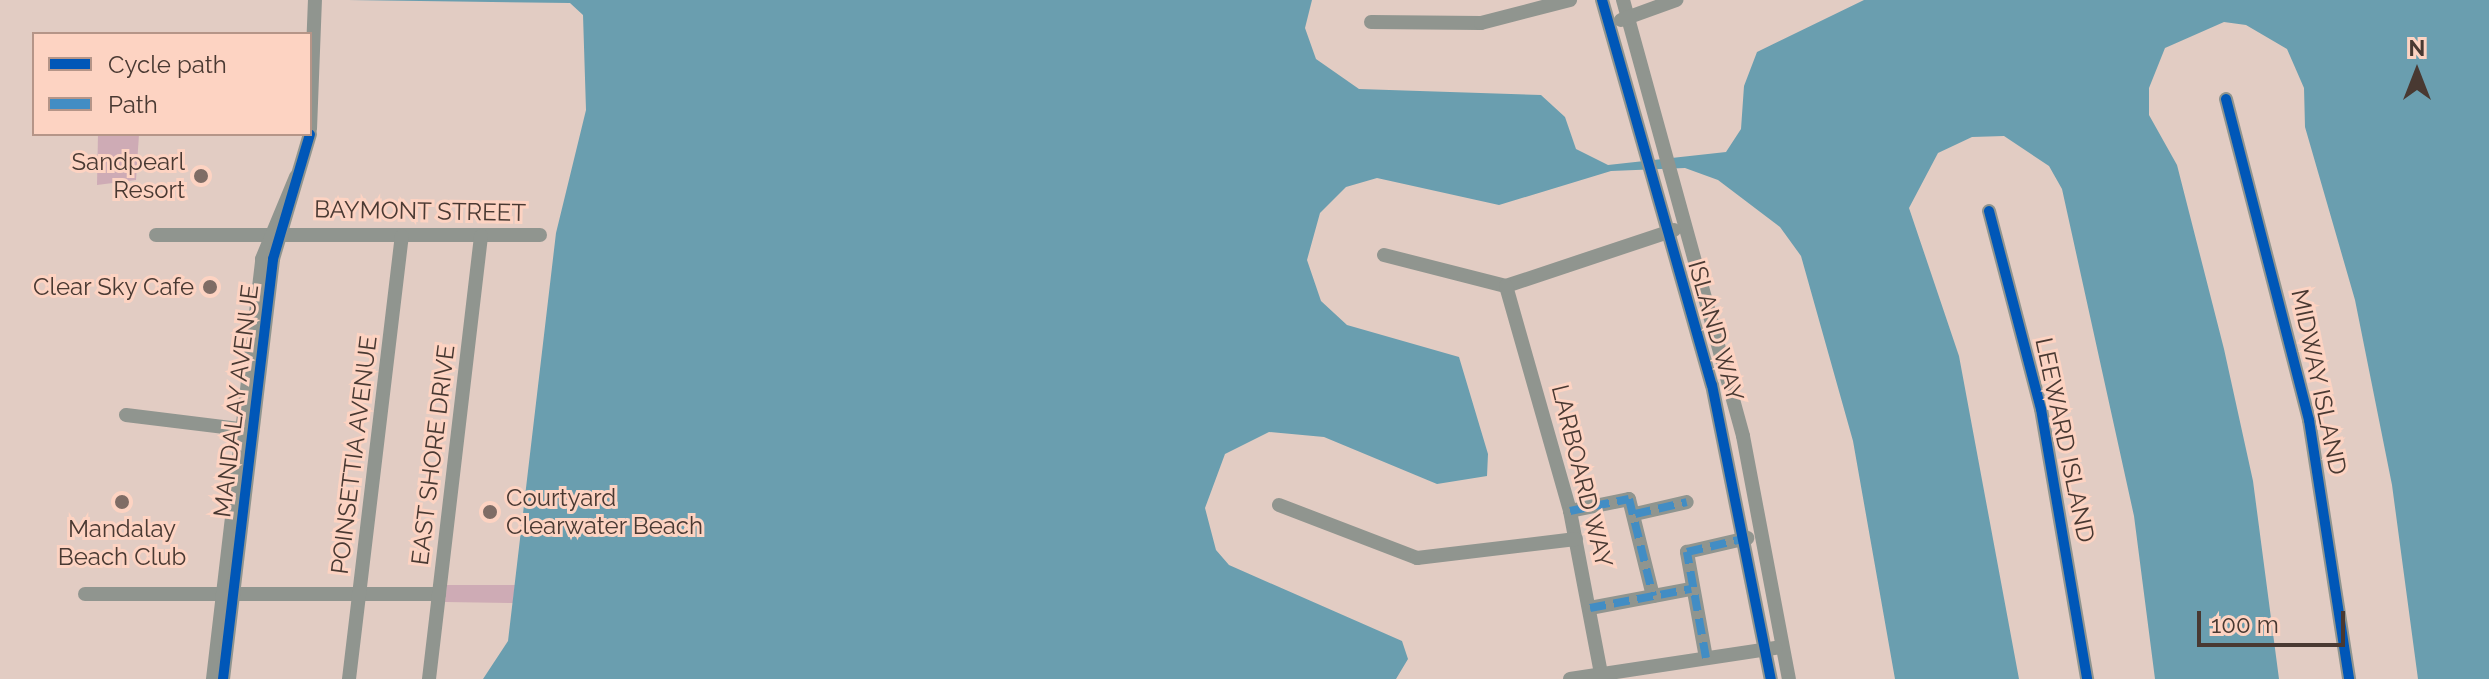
<!DOCTYPE html>
<style>
body{margin:0}
#map{position:relative;width:2489px;height:679px;overflow:hidden;background:#e2ccc3;font-family:Raleway,sans-serif}
div>[style]{position:absolute}
.green>*{inset:0;background:#ceabb5}
.water>*{inset:0;background:#6a9eaf}
.minor>*{height:14px;margin:-7px;padding:0 7px;transform-origin:7px;border-radius:7px;background:#90958f}
.quiet>*{height:8px;margin-top:-4px;transform-origin:0;background:repeating-linear-gradient(90deg,#428dc4 0 16px,transparent 0 24px)}
.cycleway>*{height:10px;margin:-5px;padding:0 5px;transform-origin:5px;border-radius:5px;background:#0057b8}
.dots>*{width:22px;height:22px;translate:-50% -50%;box-sizing:border-box;border:4px solid #fdd3c2;border-radius:50%}
span{translate:-50% -50%;white-space:nowrap;text-align:center;line-height:1.15;-webkit-text-stroke:6px #fdd3c2;paint-order:stroke}
.poi-label{font-size:24px;color:#493932}
.right{translate:-100% -50%;text-align:right}
.left{translate:0 -50%;text-align:left}
.street-label{font-size:24px;color:#493932}
.legend{position:absolute;left:32px;top:32px;width:280px;height:104px;box-sizing:border-box;background:#fdd3c2;border:2px solid #b59588;margin:0;padding:10px 14px;list-style:none;font-size:24px;color:#493932}
.legend li{display:flex;align-items:center;gap:16px;height:40px}
.legend b{width:40px;border:2px solid #b59588}
.north{position:absolute;left:2377px;top:32px;width:80px;height:80px;-webkit-text-stroke:6px #fdd3c2;paint-order:stroke;rotate:0deg;font-size:22px;font-weight:700;line-height:32px;text-align:center;color:#493932}
.north::after{content:'';display:block;margin:auto;width:28px;height:36px;background:#493932;clip-path:polygon(50% 0,100% 100%,50% 72%,0 100%)}
.scale{position:absolute;left:2197px;top:611px;width:148px;height:36px;box-sizing:border-box;border:4px solid #493932;border-top:0;padding-left:10px;font-size:24px;line-height:28px;white-space:nowrap;color:#493932;-webkit-text-stroke:6px #fdd3c2;paint-order:stroke}
</style>
<div id="map">
<div class="green">
<div style="clip-path:polygon(98px 134px,139px 134px,136px 180px,97px 185px)"></div>
<div style="clip-path:polygon(447px 585px,515px 585px,513px 603px,445px 602px)"></div>
</div>
<div class="water">
<div style="clip-path:polygon(348px 0,1312px 0,1305px 28px,1316px 59px,1359px 89px,1541px 95px,1565px 117px,1576px 149px,1608px 165px,1726px 152px,1741px 129px,1744px 86px,1757px 52px,1864px 0,2489px 0,2489px 679px,2418px 679px,2392px 485px,2355px 300px,2305px 127px,2304px 88px,2287px 49px,2246px 25px,2224px 22px,2165px 48px,2149px 88px,2149px 115px,2177px 165px,2224px 349px,2253px 481px,2279px 679px,2155px 679px,2134px 516px,2062px 189px,2049px 166px,2004px 136px,1972px 137px,1938px 153px,1909px 208px,1959px 356px,2019px 679px,1895px 679px,1853px 441px,1801px 256px,1780px 227px,1718px 180px,1685px 168px,1611px 171px,1499px 205px,1377px 178px,1346px 187px,1320px 213px,1307px 260px,1321px 301px,1347px 325px,1459px 357px,1488px 454px,1487px 476px,1437px 484px,1324px 437px,1269px 432px,1225px 454px,1205px 508px,1216px 550px,1229px 565px,1402px 641px,1408px 659px,1396px 679px,483px 679px,508px 641px,556px 233px,586px 110px,583px 15px,570px 3px)"></div>
</div>
<div class="minor">
<div style="left:1602px;top:0;width:400px;rotate:74.1deg"></div>
<div style="left:1712px;top:385px;width:300px;rotate:78.7deg"></div>
<div style="left:1623px;top:0;width:452px;rotate:74.6deg"></div>
<div style="left:1743px;top:436px;width:247px;rotate:79.3deg"></div>
<div style="left:1621px;top:20px;width:59px;rotate:-20deg"></div>
<div style="left:1371px;top:22px;width:110px;rotate:0.5deg"></div>
<div style="left:1481px;top:23px;width:92px;rotate:-14.5deg"></div>
<div style="left:2226px;top:99px;width:332px;rotate:75.5deg"></div>
<div style="left:2309px;top:420px;width:262px;rotate:81.2deg"></div>
<div style="left:310px;top:129px;width:129px;rotate:-87.8deg"></div>
<div style="left:1989px;top:211px;width:205px;rotate:75.3deg"></div>
<div style="left:2041px;top:409px;width:274px;rotate:80.3deg"></div>
<div style="left:156px;top:235px;width:384px"></div>
<div style="left:1384px;top:255px;width:126px;rotate:14.3deg"></div>
<div style="left:1506px;top:286px;width:177px;rotate:-18.4deg"></div>
<div style="left:1506px;top:286px;width:234px;rotate:74.1deg"></div>
<div style="left:1570px;top:511px;width:171px;rotate:79.2deg"></div>
<div style="left:126px;top:415px;width:124px;rotate:7deg"></div>
<div style="left:1279px;top:505px;width:148px;rotate:21deg"></div>
<div style="left:1417px;top:558px;width:160px;rotate:-6.8deg"></div>
<div style="left:1570px;top:511px;width:60px;rotate:-11.5deg"></div>
<div style="left:1629px;top:499px;width:100px;rotate:76.1deg"></div>
<div style="left:1635px;top:514px;width:53px;rotate:-13deg"></div>
<div style="left:85px;top:594px;width:354px"></div>
<div style="left:1590px;top:608px;width:103px;rotate:-10.7deg"></div>
<div style="left:1706px;top:658px;width:108px;rotate:-100.2deg"></div>
<div style="left:1687px;top:552px;width:62px;rotate:-13.1deg"></div>
<div style="left:213px;top:679px;width:423px;rotate:-83.3deg"></div>
<div style="left:262px;top:259px;width:89px;rotate:-67.5deg"></div>
<div style="left:223px;top:679px;width:423px;rotate:-83.2deg"></div>
<div style="left:273px;top:259px;width:130px;rotate:-73.5deg"></div>
<div style="left:349px;top:679px;width:446px;rotate:-83.2deg"></div>
<div style="left:429px;top:679px;width:446px;rotate:-83.3deg"></div>
<div style="left:1570px;top:679px;width:208px;rotate:-8.6deg"></div>
</div>
<div class="quiet">
<div style="left:1570px;top:511px;width:60px;rotate:-11.5deg"></div>
<div style="left:1629px;top:499px;width:100px;rotate:76.1deg"></div>
<div style="left:1635px;top:514px;width:53px;rotate:-13deg"></div>
<div style="left:1590px;top:608px;width:103px;rotate:-10.7deg"></div>
<div style="left:1706px;top:658px;width:108px;rotate:-100.2deg"></div>
<div style="left:1687px;top:552px;width:62px;rotate:-13.1deg"></div>
</div>
<div class="cycleway">
<div style="left:1602px;top:0;width:400px;rotate:74.1deg"></div>
<div style="left:1712px;top:385px;width:300px;rotate:78.7deg"></div>
<div style="left:2226px;top:99px;width:332px;rotate:75.5deg"></div>
<div style="left:2309px;top:420px;width:262px;rotate:81.2deg"></div>
<div style="left:1989px;top:211px;width:205px;rotate:75.3deg"></div>
<div style="left:2041px;top:409px;width:274px;rotate:80.3deg"></div>
<div style="left:223px;top:679px;width:423px;rotate:-83.2deg"></div>
<div style="left:273px;top:259px;width:130px;rotate:-73.5deg"></div>
</div>
<div class="dots">
<div style="left:201px;top:176px;background:#7f6c65"></div>
<div style="left:210px;top:287px;background:#7f6c65"></div>
<div style="left:122px;top:502px;background:#7f6c65"></div>
<div style="left:490px;top:512px;background:#7f6c65"></div>
</div>
<div class="poi-label">
<span class="right" style="left:185px;top:176px">Sandpearl<br>Resort</span>
<span class="right" style="left:194px;top:287px">Clear Sky Cafe</span>
<span class="left" style="left:506px;top:512px">Courtyard<br>Clearwater Beach</span>
<span style="left:122px;top:543px">Mandalay<br>Beach Club</span>
</div>
<div class="street-label">
<span style="left:420px;top:211px;rotate:1deg">BAYMONT STREET</span>
<span style="left:1716px;top:331px;rotate:74deg">ISLAND WAY</span>
<span style="left:2319px;top:382px;rotate:78deg">MIDWAY ISLAND</span>
<span style="left:236px;top:401px;rotate:-83deg">MANDALAY AVENUE</span>
<span style="left:2065px;top:440px;rotate:78deg">LEEWARD ISLAND</span>
<span style="left:354px;top:455px;rotate:-83deg">POINSETTIA AVENUE</span>
<span style="left:433px;top:455px;rotate:-83deg">EAST SHORE DRIVE</span>
<span style="left:1582px;top:476px;rotate:76deg">LARBOARD WAY</span>
</div>
<ul class="legend">
<li><b style="height:10px;background:#0057b8"></b>Cycle path</li>
<li><b style="height:10px;background:#428dc4"></b>Path</li>
</ul>
<div class="north">N</div>
<div class="scale">100 m</div>
</div>
